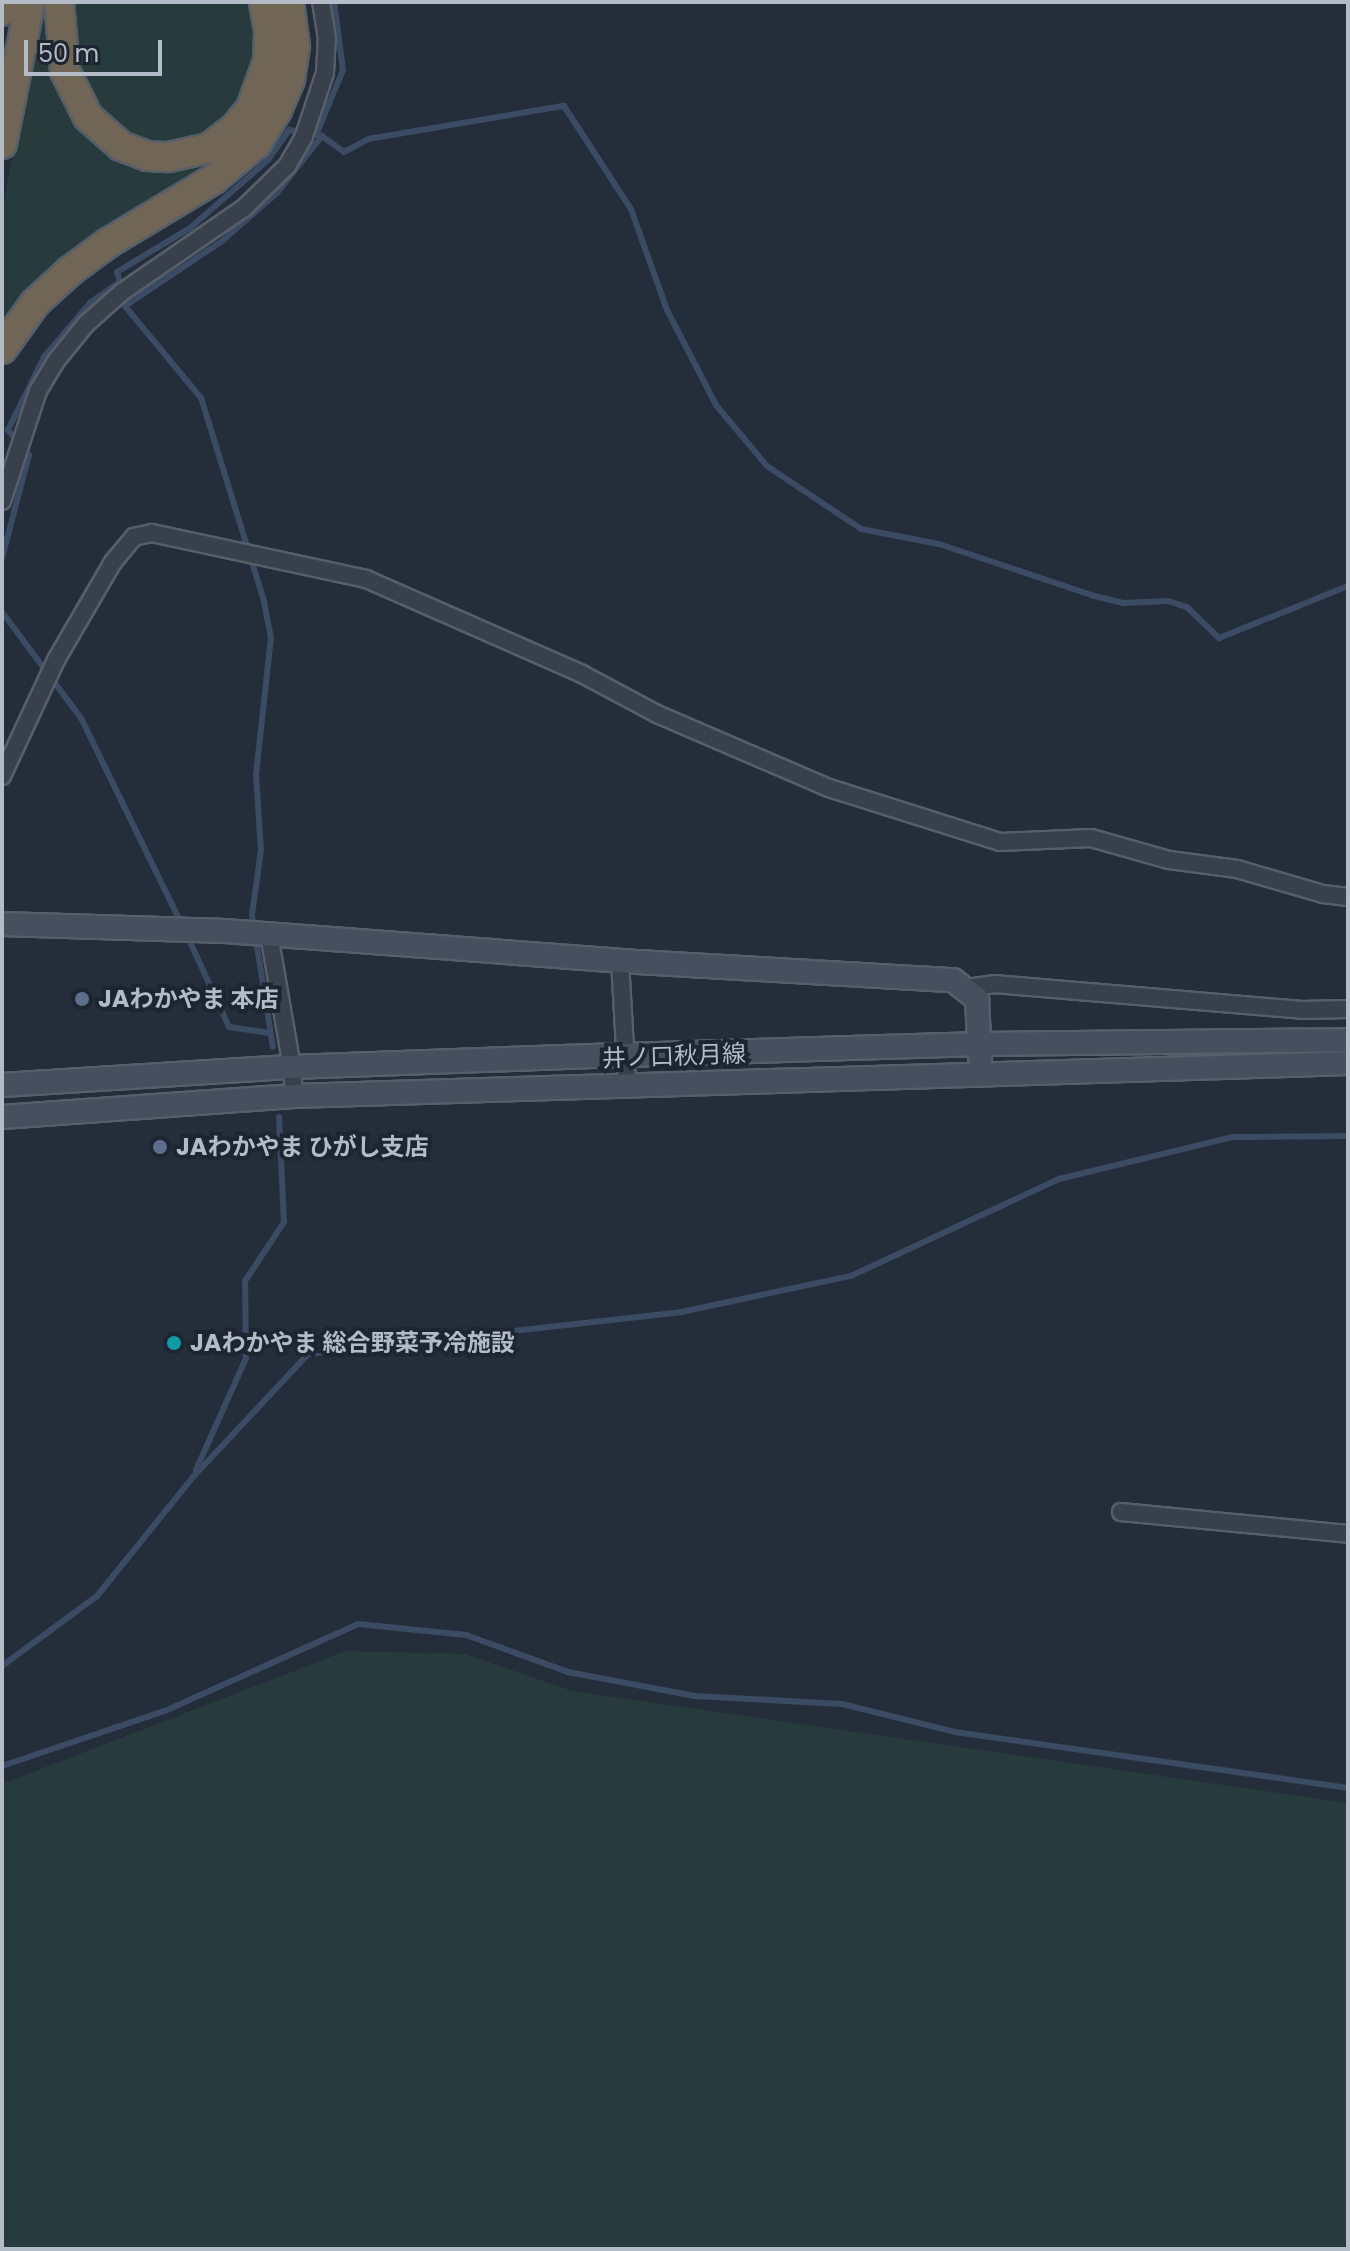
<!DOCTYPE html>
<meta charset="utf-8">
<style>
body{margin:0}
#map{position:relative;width:1350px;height:2251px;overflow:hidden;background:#242e3b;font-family:Poppins,"Noto Sans JP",sans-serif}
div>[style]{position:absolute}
.green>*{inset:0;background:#273b3d}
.stream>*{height:6px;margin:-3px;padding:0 3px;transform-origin:3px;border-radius:3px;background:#3a4b63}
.roads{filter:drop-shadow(2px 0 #565e69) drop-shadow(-2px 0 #565e69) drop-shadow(0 2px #565e69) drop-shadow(0 -2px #565e69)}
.street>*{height:16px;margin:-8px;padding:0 8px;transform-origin:8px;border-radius:8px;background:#38404b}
.secondary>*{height:22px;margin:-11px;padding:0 11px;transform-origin:11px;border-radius:11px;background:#464f5e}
.highway>*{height:28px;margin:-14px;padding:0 14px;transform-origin:14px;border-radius:14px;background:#716655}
.dots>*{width:22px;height:22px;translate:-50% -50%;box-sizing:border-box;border:4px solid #1d2530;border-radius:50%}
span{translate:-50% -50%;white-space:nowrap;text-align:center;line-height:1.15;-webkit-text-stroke:8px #1d2530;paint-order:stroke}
.poi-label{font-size:24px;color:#b3bbc7;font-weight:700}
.left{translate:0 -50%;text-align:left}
.street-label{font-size:24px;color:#b3bbc7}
.frame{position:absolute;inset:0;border:4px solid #b3bbc7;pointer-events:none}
.scale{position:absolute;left:24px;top:40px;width:138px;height:36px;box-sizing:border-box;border:4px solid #b3bbc7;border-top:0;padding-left:10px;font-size:24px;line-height:28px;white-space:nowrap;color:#b3bbc7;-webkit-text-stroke:6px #1d2530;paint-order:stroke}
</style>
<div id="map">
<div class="green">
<div style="clip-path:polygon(44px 2px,50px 2px,107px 147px,234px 147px,2px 332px,2px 209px)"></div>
<div style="clip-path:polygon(68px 2px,253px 2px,259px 47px,241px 103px,215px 128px,182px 141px,153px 142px,130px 136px,98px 109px,79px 78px)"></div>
<div style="clip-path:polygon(346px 1651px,465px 1654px,572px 1691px,1348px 1803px,1348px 2249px,2px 2249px,2px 1784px)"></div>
</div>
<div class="stream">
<div style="left:316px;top:135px;width:70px;rotate:-67.4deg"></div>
<div style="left:343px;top:70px;width:69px;rotate:-97.5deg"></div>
<div style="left:2px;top:558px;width:106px;rotate:-75.3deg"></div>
<div style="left:29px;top:455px;width:33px;rotate:-130deg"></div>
<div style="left:8px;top:430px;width:81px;rotate:-63.7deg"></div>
<div style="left:44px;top:357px;width:72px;rotate:-49.5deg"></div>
<div style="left:91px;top:302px;width:35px;rotate:-35deg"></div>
<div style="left:120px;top:282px;width:10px;rotate:-107deg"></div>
<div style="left:117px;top:272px;width:85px;rotate:-31.1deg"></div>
<div style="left:190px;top:228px;width:103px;rotate:-41.1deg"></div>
<div style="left:268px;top:160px;width:37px;rotate:-55deg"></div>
<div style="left:289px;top:130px;width:34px;rotate:10deg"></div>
<div style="left:2px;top:612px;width:132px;rotate:53.3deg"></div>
<div style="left:81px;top:718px;width:228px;rotate:64deg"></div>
<div style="left:254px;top:929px;width:14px;rotate:-98deg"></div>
<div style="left:252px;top:915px;width:66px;rotate:-82.1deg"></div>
<div style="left:261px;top:850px;width:75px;rotate:-93.8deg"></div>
<div style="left:256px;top:775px;width:138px;rotate:-83.8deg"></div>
<div style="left:271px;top:638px;width:38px;rotate:-101deg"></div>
<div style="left:264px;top:601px;width:213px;rotate:-107.2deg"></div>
<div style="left:201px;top:398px;width:119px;rotate:-129.6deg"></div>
<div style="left:125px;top:306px;width:117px;rotate:-33.8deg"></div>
<div style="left:222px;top:241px;width:73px;rotate:-41.1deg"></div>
<div style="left:277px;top:193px;width:73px;rotate:-51.7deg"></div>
<div style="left:322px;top:136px;width:27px;rotate:36deg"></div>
<div style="left:344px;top:152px;width:27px;rotate:-28deg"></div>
<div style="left:368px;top:139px;width:199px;rotate:-9.6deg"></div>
<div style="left:564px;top:106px;width:123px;rotate:57deg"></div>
<div style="left:631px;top:209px;width:107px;rotate:70.4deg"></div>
<div style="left:667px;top:310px;width:107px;rotate:62.7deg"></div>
<div style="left:716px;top:405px;width:80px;rotate:50.1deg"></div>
<div style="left:767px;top:466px;width:113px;rotate:33.8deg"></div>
<div style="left:861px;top:529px;width:79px;rotate:10.9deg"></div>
<div style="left:939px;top:544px;width:160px;rotate:18.5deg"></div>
<div style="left:1091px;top:595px;width:34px;rotate:14deg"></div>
<div style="left:1124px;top:603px;width:44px;rotate:-2.6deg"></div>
<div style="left:1168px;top:601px;width:20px;rotate:18deg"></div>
<div style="left:1187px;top:607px;width:45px;rotate:44.1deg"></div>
<div style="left:1219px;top:638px;width:139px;rotate:-22deg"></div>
<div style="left:186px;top:933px;width:103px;rotate:65.4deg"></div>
<div style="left:229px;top:1027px;width:41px;rotate:8.3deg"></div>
<div style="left:256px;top:940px;width:108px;rotate:81deg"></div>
<div style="left:196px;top:1470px;width:123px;rotate:-65.9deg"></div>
<div style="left:246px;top:1358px;width:77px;rotate:-90.7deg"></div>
<div style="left:245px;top:1281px;width:71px;rotate:-56.5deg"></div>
<div style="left:284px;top:1222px;width:105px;rotate:-92.7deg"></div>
<div style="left:2px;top:1666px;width:118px;rotate:-36.4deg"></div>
<div style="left:97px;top:1596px;width:153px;rotate:-51.1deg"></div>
<div style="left:193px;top:1477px;width:168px;rotate:-46.9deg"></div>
<div style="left:308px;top:1354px;width:375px;rotate:-6.4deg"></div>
<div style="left:681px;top:1312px;width:174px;rotate:-12deg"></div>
<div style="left:851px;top:1276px;width:230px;rotate:-25deg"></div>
<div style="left:1059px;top:1179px;width:178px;rotate:-13.6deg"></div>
<div style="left:1232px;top:1137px;width:116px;rotate:-0.5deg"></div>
<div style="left:2px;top:1766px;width:174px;rotate:-18.7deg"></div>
<div style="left:167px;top:1710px;width:209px;rotate:-24.2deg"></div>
<div style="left:358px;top:1624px;width:109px;rotate:5.8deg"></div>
<div style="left:466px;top:1635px;width:109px;rotate:19.9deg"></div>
<div style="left:568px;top:1672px;width:129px;rotate:10.7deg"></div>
<div style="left:695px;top:1696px;width:147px;rotate:3.1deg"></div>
<div style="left:842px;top:1704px;width:116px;rotate:13.9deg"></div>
<div style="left:955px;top:1732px;width:397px;rotate:8.1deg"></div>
</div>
<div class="roads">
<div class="street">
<div style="left:2px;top:501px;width:116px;rotate:-71.9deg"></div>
<div style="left:38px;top:391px;width:35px;rotate:-59deg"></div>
<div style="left:56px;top:361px;width:48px;rotate:-51deg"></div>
<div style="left:86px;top:324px;width:48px;rotate:-41.6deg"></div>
<div style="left:122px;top:292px;width:150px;rotate:-34.6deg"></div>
<div style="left:245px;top:207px;width:59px;rotate:-44.3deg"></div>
<div style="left:287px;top:166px;width:34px;rotate:-60deg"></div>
<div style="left:304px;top:136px;width:66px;rotate:-71.6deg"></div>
<div style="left:325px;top:73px;width:34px;rotate:-87deg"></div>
<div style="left:327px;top:39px;width:37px;rotate:-99deg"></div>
<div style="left:2px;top:776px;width:128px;rotate:-65deg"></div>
<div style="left:56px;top:660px;width:113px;rotate:-59.8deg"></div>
<div style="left:113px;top:562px;width:33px;rotate:-50deg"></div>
<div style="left:134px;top:537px;width:18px;rotate:-13deg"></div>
<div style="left:152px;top:533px;width:219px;rotate:12.1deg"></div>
<div style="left:366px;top:579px;width:236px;rotate:23.7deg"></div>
<div style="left:582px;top:674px;width:85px;rotate:28.1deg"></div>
<div style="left:657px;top:714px;width:187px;rotate:23.3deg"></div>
<div style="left:829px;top:788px;width:179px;rotate:17.5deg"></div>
<div style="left:1000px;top:842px;width:91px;rotate:-2.5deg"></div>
<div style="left:1091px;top:838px;width:81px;rotate:15.8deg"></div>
<div style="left:1169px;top:860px;width:69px;rotate:7.5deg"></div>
<div style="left:1237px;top:869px;width:90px;rotate:16.2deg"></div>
<div style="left:1323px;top:894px;width:25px;rotate:7deg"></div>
<div style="left:269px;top:934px;width:135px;rotate:80.2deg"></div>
<div style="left:292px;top:1067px;width:29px;rotate:86deg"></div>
<div style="left:620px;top:961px;width:122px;rotate:86.7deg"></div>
<div style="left:967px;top:988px;width:27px;rotate:-8deg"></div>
<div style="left:994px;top:984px;width:309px;rotate:4.8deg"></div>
<div style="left:1302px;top:1010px;width:46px;rotate:-1.2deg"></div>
<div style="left:1121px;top:1512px;width:228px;rotate:5.5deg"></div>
</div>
<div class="secondary">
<div style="left:2px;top:924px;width:223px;rotate:1.8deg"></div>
<div style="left:225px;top:931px;width:396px;rotate:4.3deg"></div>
<div style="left:620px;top:961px;width:334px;rotate:3.3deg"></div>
<div style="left:953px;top:980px;width:31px;rotate:38deg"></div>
<div style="left:977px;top:999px;width:59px;rotate:87.1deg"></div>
<div style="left:2px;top:1085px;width:291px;rotate:-3.6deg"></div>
<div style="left:292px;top:1067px;width:334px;rotate:-2.1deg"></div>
<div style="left:626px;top:1055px;width:354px;rotate:-1.8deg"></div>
<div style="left:980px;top:1044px;width:368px;rotate:-0.6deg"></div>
<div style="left:2px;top:1117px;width:293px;rotate:-4.1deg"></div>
<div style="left:294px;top:1096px;width:1055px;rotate:-1.79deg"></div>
</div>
<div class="highway">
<div style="left:59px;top:2px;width:69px;rotate:85deg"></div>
<div style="left:65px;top:71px;width:51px;rotate:63.4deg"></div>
<div style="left:88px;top:117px;width:44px;rotate:41.3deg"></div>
<div style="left:121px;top:146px;width:28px;rotate:21deg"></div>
<div style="left:147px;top:156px;width:22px;rotate:3deg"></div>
<div style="left:169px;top:157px;width:41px;rotate:-12.7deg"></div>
<div style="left:209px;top:148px;width:33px;rotate:-38deg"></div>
<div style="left:235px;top:128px;width:26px;rotate:-51deg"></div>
<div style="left:251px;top:108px;width:50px;rotate:-70.1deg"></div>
<div style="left:268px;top:61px;width:30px;rotate:-88deg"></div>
<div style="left:269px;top:31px;width:29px;rotate:-100deg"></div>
<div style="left:2px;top:11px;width:9px;rotate:-77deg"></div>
<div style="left:2px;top:144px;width:145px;rotate:-78.8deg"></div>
<div style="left:2px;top:349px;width:57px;rotate:-54.3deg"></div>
<div style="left:35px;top:303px;width:47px;rotate:-42.4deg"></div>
<div style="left:70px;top:271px;width:47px;rotate:-36.4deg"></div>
<div style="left:108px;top:243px;width:124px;rotate:-31.1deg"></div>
<div style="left:214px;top:179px;width:55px;rotate:-39.8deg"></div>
<div style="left:256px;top:144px;width:40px;rotate:-58deg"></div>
<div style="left:277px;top:110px;width:34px;rotate:-67deg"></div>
<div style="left:290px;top:79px;width:33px;rotate:-81deg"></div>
<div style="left:295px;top:46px;width:44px;rotate:-97.8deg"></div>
</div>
</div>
<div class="dots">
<div style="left:82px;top:999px;background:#5c6f8a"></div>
<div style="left:160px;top:1147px;background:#5c6f8a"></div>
<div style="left:174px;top:1343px;background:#0f9aa8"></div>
</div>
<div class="poi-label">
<span class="left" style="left:98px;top:999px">JAわかやま 本店</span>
<span class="left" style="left:176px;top:1147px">JAわかやま ひがし支店</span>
<span class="left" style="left:190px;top:1343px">JAわかやま 総合野菜予冷施設</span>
</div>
<div class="street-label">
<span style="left:674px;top:1056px;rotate:-2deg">井ノ口秋月線</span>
</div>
<div class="frame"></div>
<div class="scale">50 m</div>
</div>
